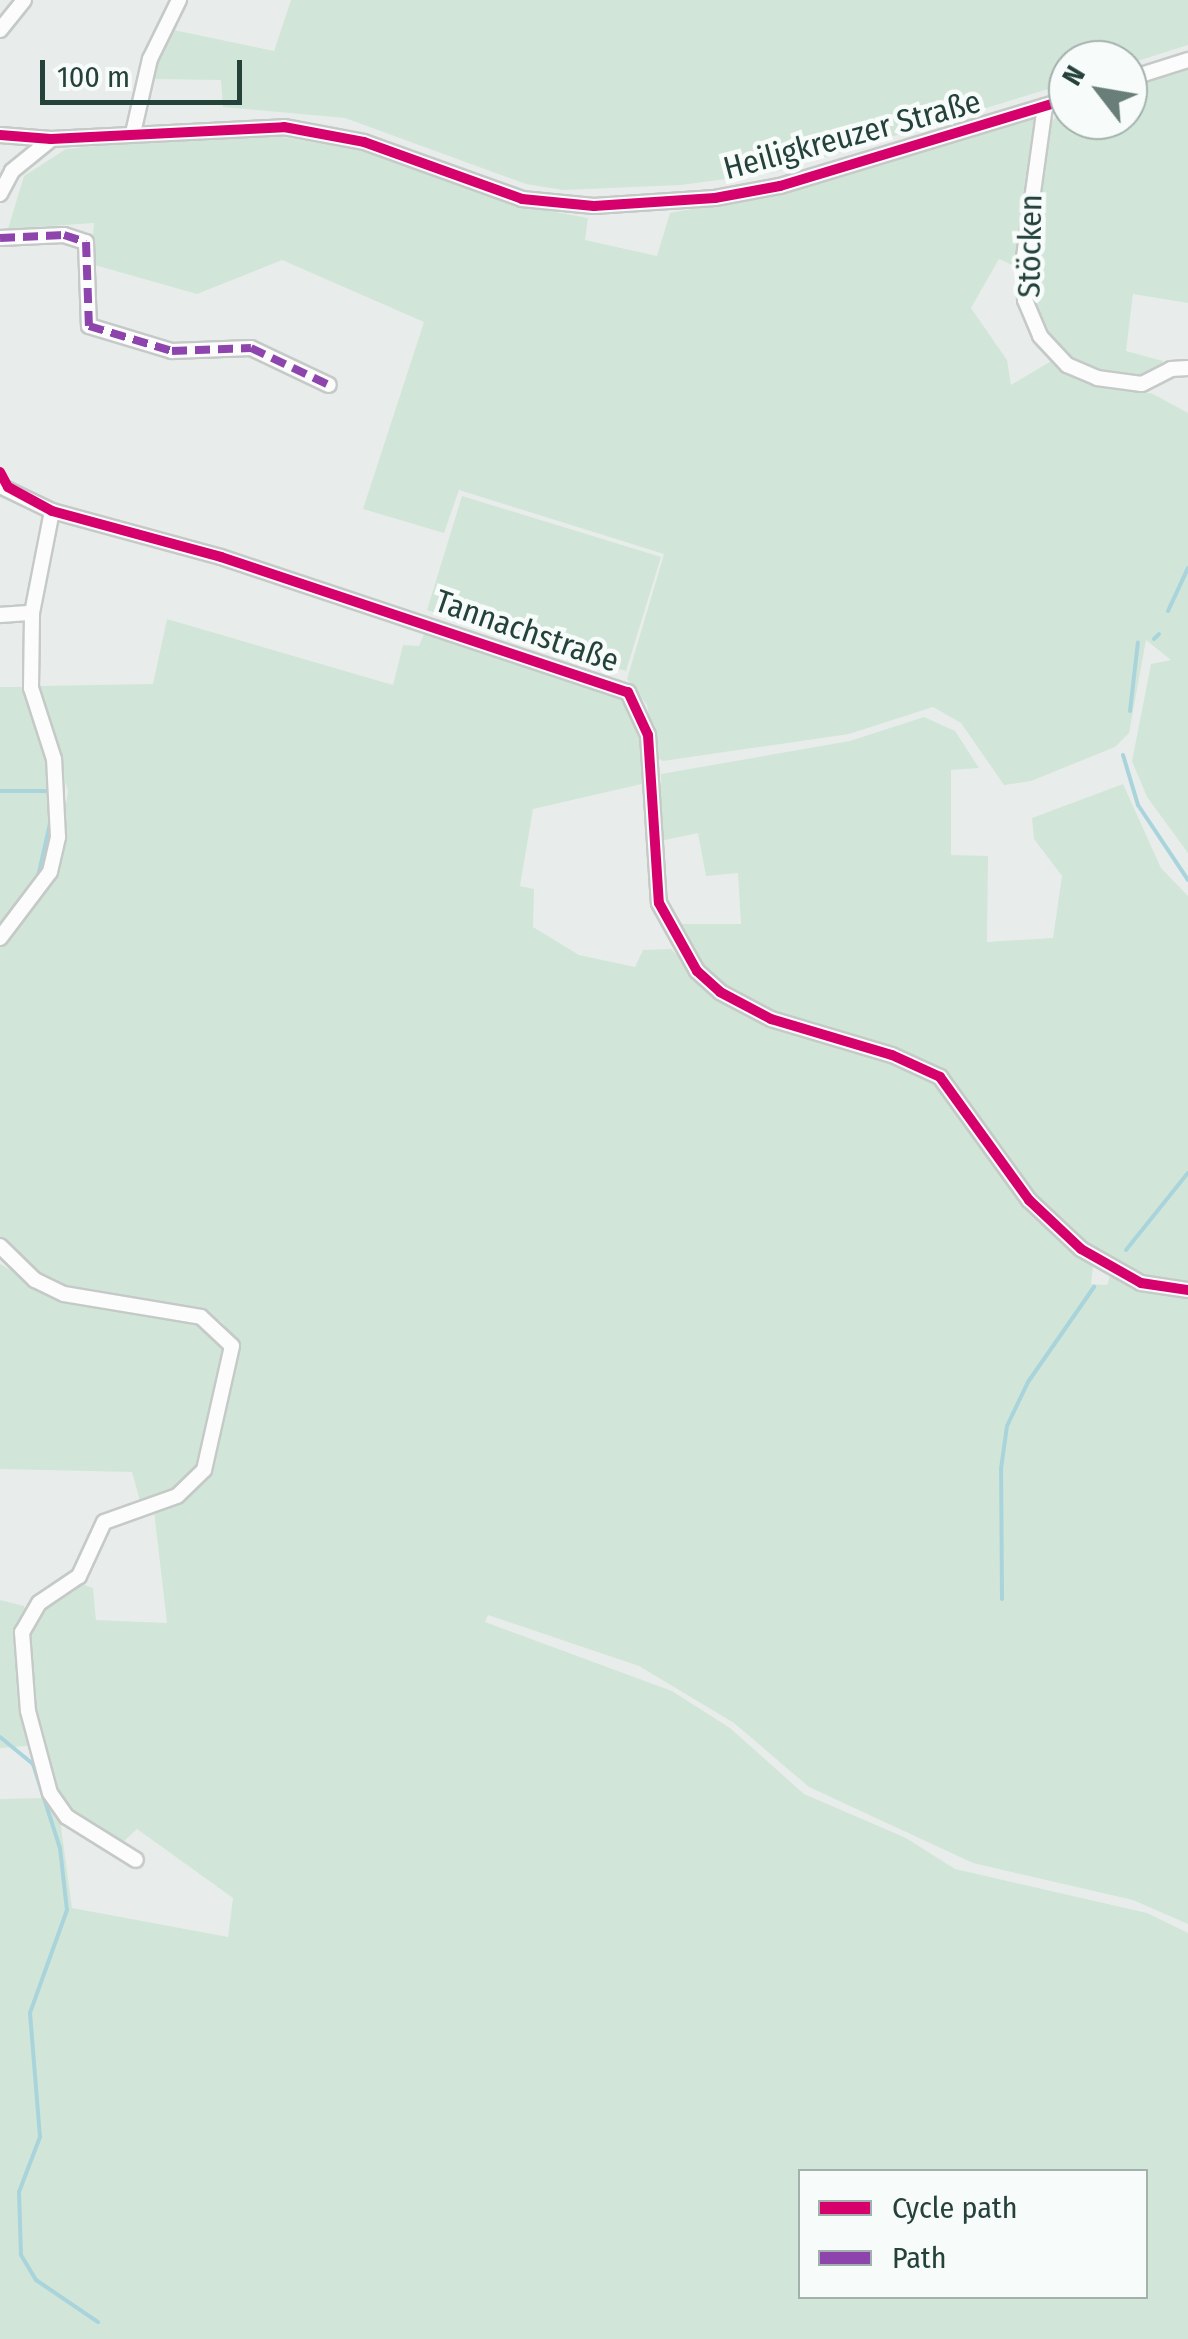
<!DOCTYPE html>
<meta charset="utf-8">
<style>
body{margin:0}
#map{position:relative;width:1188px;height:2339px;overflow:hidden;background:#e8edeb;font-family:"Fira Sans Condensed",sans-serif}
div>[style]{position:absolute}
.green>*{inset:0;background:#d1e6d8}
.stream>*{height:4px;margin:-2px;padding:0 2px;transform-origin:2px;border-radius:2px;background:#a9d4db}
.roads{filter:drop-shadow(2px 0 #c5cac8) drop-shadow(-2px 0 #c5cac8) drop-shadow(0 2px #c5cac8) drop-shadow(0 -2px #c5cac8)}
.minor>*{height:14px;margin:-7px;padding:0 7px;transform-origin:7px;border-radius:7px;background:#fcfcfc}
.quiet>*{height:8px;margin-top:-4px;transform-origin:0;background:repeating-linear-gradient(90deg,#8e44ad 0 15px,transparent 0 23px)}
.cycleway>*{height:10px;margin:-5px;padding:0 5px;transform-origin:5px;border-radius:5px;background:#d6006c}
span{translate:-50% -50%;white-space:nowrap;text-align:center;line-height:1.15;-webkit-text-stroke:9px #f7fbf9;paint-order:stroke}
.street-label{font-size:32px;color:#24423a}
.legend{position:absolute;left:798px;top:2169px;width:350px;height:130px;box-sizing:border-box;background:#f7fbf9;border:2px solid #a3b1ad;margin:0;padding:12px 18px;list-style:none;font-size:30px;color:#24423a}
.legend li{display:flex;align-items:center;gap:20px;height:50px}
.legend b{width:50px;border:2px solid #a3b1ad}
.north{position:absolute;left:1048px;top:40px;width:100px;height:100px;box-sizing:border-box;background:#f7fbf9;border:2px solid #a3b1ad;border-radius:50%;rotate:301deg;font-size:28px;font-weight:700;line-height:40px;text-align:center;color:#24423a}
.north::after{content:'';display:block;margin:auto;width:35px;height:45px;background:#697e78;clip-path:polygon(50% 0,100% 100%,50% 72%,0 100%)}
.scale{position:absolute;left:40px;top:60px;width:202px;height:45px;box-sizing:border-box;border:5px solid #24423a;border-top:0;padding-left:12px;font-size:30px;line-height:35px;white-space:nowrap;color:#24423a;-webkit-text-stroke:8px #f7fbf9;paint-order:stroke}
</style>
<div id="map">
<div class="green">
<div style="clip-path:polygon(291px 0,1188px 0,1188px 45px,1128px 64px,1068px 60px,1068px 83px,776px 172px,681px 185px,563px 190px,526px 184px,345px 118px,223px 107px,221px 80px,150px 79px,169px 29px,274px 51px)"></div>
<div style="clip-path:polygon(1188px 67px,1188px 303px,1133px 294px,1126px 351px,1163px 361px,1160px 374px,1098px 374px,1069px 362px,1043px 332px,1029px 299px,1049px 124px,1068px 106px,1068px 120px,1128px 120px,1128px 86px)"></div>
<div style="clip-path:polygon(1035px 116px,1019px 268px,999px 259px,971px 308px,1007px 360px,1011px 385px,1053px 360px,1091px 382px,1153px 394px,1188px 413px,1188px 853px,1147px 797px,1132px 761px,1151px 664px,1171px 660px,1146px 640px,1129px 733px,1115px 747px,1031px 781px,1004px 785px,961px 723px,933px 707px,849px 734px,663px 761px,656px 757px,647px 705px,627px 679px,664px 554px,459px 490px,444px 533px,363px 509px,424px 322px,282px 260px,197px 294px,91px 264px,94px 223px,8px 229px,24px 176px,66px 149px,245px 131px,362px 150px,521px 206px,588px 218px,585px 240px,657px 256px,670px 213px,782px 192px)"></div>
<div style="clip-path:polygon(462px 496px,661px 557px,626px 671px,427px 610px)"></div>
<div style="clip-path:polygon(evenodd,167px 619px,393px 685px,403px 645px,419px 646px,425px 632px,619px 694px,639px 712px,646px 783px,533px 809px,520px 886px,534px 889px,533px 927px,579px 955px,635px 967px,643px 950px,671px 949px,716px 995px,937px 1082px,1026px 1202px,1093px 1267px,1091px 1284px,1107px 1285px,1110px 1276px,1188px 1294px,1188px 1924px,1133px 1900px,973px 1863px,809px 1787px,734px 1723px,639px 1666px,488px 1615px,485px 1622px,672px 1691px,730px 1728px,804px 1794px,906px 1838px,955px 1869px,1147px 1913px,1188px 1933px,1188px 2339px,0 2339px,0 1799px,47px 1798px,60px 1819px,72px 1908px,228px 1937px,233px 1898px,137px 1829px,124px 1841px,61px 1807px,33px 1710px,27px 1634px,44px 1606px,79px 1583px,93px 1588px,96px 1620px,167px 1623px,154px 1511px,194px 1490px,208px 1473px,236px 1344px,222px 1322px,203px 1312px,65px 1289px,24px 1264px,0 1238px,0 946px,56px 874px,68px 791px,36px 686px,153px 684px,167px 619px,800px 2172px,1146px 2172px,1146px 2296px,800px 2296px,800px 2172px)"></div>
<div style="clip-path:polygon(0 687px,24px 687px,49px 760px,52px 836px,44px 868px,0 931px)"></div>
<div style="clip-path:polygon(924px 717px,955px 731px,979px 768px,951px 770px,951px 855px,988px 856px,987px 942px,1053px 938px,1062px 876px,1034px 839px,1032px 818px,1123px 784px,1161px 868px,1188px 896px,1188px 1285px,1141px 1278px,1084px 1245px,1033px 1196px,943px 1074px,773px 1015px,723px 988px,700px 968px,675px 924px,741px 924px,738px 873px,706px 876px,698px 833px,660px 841px,661px 774px,850px 741px)"></div>
<div style="clip-path:polygon(0 1264px,33px 1282px,199px 1320px,229px 1348px,200px 1468px,174px 1493px,140px 1501px,132px 1472px,0 1469px)"></div>
<div style="clip-path:polygon(0 1600px,24px 1606px,26px 1614px,28px 1746px,0 1748px)"></div>
</div>
<div class="stream">
<div style="left:1168px;top:611px;width:47px;rotate:-65.1deg"></div>
<div style="left:1154px;top:639px;width:7px;rotate:-45deg"></div>
<div style="left:1130px;top:711px;width:69px;rotate:-83.4deg"></div>
<div style="left:1123px;top:755px;width:52px;rotate:73.3deg"></div>
<div style="left:1138px;top:805px;width:90px;rotate:56.3deg"></div>
<div style="left:0;top:791px;width:50px"></div>
<div style="left:38px;top:877px;width:59px;rotate:-77.4deg"></div>
<div style="left:1126px;top:1250px;width:99px;rotate:-51.2deg"></div>
<div style="left:5px;top:1260px;width:16px;rotate:45deg"></div>
<div style="left:1002px;top:1599px;width:130px;rotate:-90.4deg"></div>
<div style="left:1001px;top:1469px;width:43px;rotate:-82.1deg"></div>
<div style="left:1007px;top:1426px;width:49px;rotate:-64.5deg"></div>
<div style="left:1028px;top:1382px;width:116px;rotate:-55.2deg"></div>
<div style="left:0;top:1737px;width:43px;rotate:39.3deg"></div>
<div style="left:33px;top:1764px;width:88px;rotate:72.2deg"></div>
<div style="left:60px;top:1848px;width:62px;rotate:83.6deg"></div>
<div style="left:67px;top:1910px;width:109px;rotate:109.8deg"></div>
<div style="left:30px;top:2013px;width:124px;rotate:85.4deg"></div>
<div style="left:40px;top:2137px;width:59px;rotate:110.9deg"></div>
<div style="left:19px;top:2192px;width:63px;rotate:88.2deg"></div>
<div style="left:21px;top:2255px;width:29px;rotate:59deg"></div>
<div style="left:36px;top:2280px;width:75px;rotate:34.1deg"></div>
</div>
<div class="roads">
<div class="minor">
<div style="left:0;top:30px;width:38px;rotate:-51deg"></div>
<div style="left:1128px;top:79px;width:63px;rotate:-17.6deg"></div>
<div style="left:1045px;top:106px;width:152px;rotate:97.9deg"></div>
<div style="left:1024px;top:257px;width:43px;rotate:88.7deg"></div>
<div style="left:1025px;top:300px;width:39px;rotate:67deg"></div>
<div style="left:1040px;top:336px;width:40px;rotate:47deg"></div>
<div style="left:1067px;top:365px;width:33px;rotate:23deg"></div>
<div style="left:1097px;top:378px;width:45px;rotate:7.6deg"></div>
<div style="left:1142px;top:384px;width:33px;rotate:-27deg"></div>
<div style="left:1171px;top:369px;width:17px;rotate:-3deg"></div>
<div style="left:133px;top:133px;width:76px;rotate:-77.1deg"></div>
<div style="left:150px;top:59px;width:66px;rotate:-63.8deg"></div>
<div style="left:0;top:135px;width:51px;rotate:4.5deg"></div>
<div style="left:51px;top:139px;width:233px;rotate:-2.9deg"></div>
<div style="left:284px;top:127px;width:81px;rotate:10.6deg"></div>
<div style="left:364px;top:142px;width:168px;rotate:19.8deg"></div>
<div style="left:522px;top:199px;width:72px;rotate:5.6deg"></div>
<div style="left:594px;top:206px;width:121px;rotate:-3.8deg"></div>
<div style="left:715px;top:198px;width:66px;rotate:-10.5deg"></div>
<div style="left:780px;top:186px;width:301px;rotate:-16.8deg"></div>
<div style="left:0;top:194px;width:26px;rotate:-62deg"></div>
<div style="left:12px;top:171px;width:48px;rotate:-39deg"></div>
<div style="left:0;top:238px;width:64px;rotate:-2.7deg"></div>
<div style="left:64px;top:235px;width:23px;rotate:18deg"></div>
<div style="left:86px;top:242px;width:84px;rotate:88deg"></div>
<div style="left:89px;top:326px;width:87px;rotate:16.8deg"></div>
<div style="left:172px;top:351px;width:79px;rotate:-2.2deg"></div>
<div style="left:251px;top:348px;width:86px;rotate:25.4deg"></div>
<div style="left:0;top:486px;width:58px;rotate:25.7deg"></div>
<div style="left:52px;top:511px;width:175px;rotate:15.2deg"></div>
<div style="left:221px;top:557px;width:429px;rotate:18.4deg"></div>
<div style="left:628px;top:692px;width:47px;rotate:65.1deg"></div>
<div style="left:648px;top:735px;width:168px;rotate:86.3deg"></div>
<div style="left:659px;top:903px;width:78px;rotate:60.8deg"></div>
<div style="left:697px;top:971px;width:31px;rotate:42deg"></div>
<div style="left:720px;top:992px;width:58px;rotate:27.9deg"></div>
<div style="left:771px;top:1019px;width:126px;rotate:16.6deg"></div>
<div style="left:892px;top:1055px;width:53px;rotate:24.6deg"></div>
<div style="left:940px;top:1077px;width:152px;rotate:54.1deg"></div>
<div style="left:1029px;top:1200px;width:71px;rotate:43.3deg"></div>
<div style="left:1081px;top:1249px;width:69px;rotate:29.5deg"></div>
<div style="left:1141px;top:1283px;width:48px;rotate:8.5deg"></div>
<div style="left:0;top:615px;width:32px;rotate:-4deg"></div>
<div style="left:0;top:938px;width:83px;rotate:-52.9deg"></div>
<div style="left:50px;top:872px;width:36px;rotate:-77deg"></div>
<div style="left:58px;top:837px;width:78px;rotate:-92.9deg"></div>
<div style="left:54px;top:759px;width:75px;rotate:-107.9deg"></div>
<div style="left:31px;top:688px;width:75px;rotate:-89.2deg"></div>
<div style="left:32px;top:613px;width:104px;rotate:-78.9deg"></div>
<div style="left:0;top:1246px;width:49px;rotate:44.2deg"></div>
<div style="left:35px;top:1280px;width:32px;rotate:26deg"></div>
<div style="left:64px;top:1294px;width:139px;rotate:9.5deg"></div>
<div style="left:201px;top:1317px;width:42px;rotate:43.1deg"></div>
<div style="left:232px;top:1346px;width:127px;rotate:102.7deg"></div>
<div style="left:204px;top:1470px;width:37px;rotate:136deg"></div>
<div style="left:177px;top:1496px;width:77px;rotate:160.4deg"></div>
<div style="left:104px;top:1522px;width:60px;rotate:114.8deg"></div>
<div style="left:79px;top:1576px;width:48px;rotate:146deg"></div>
<div style="left:39px;top:1603px;width:34px;rotate:120deg"></div>
<div style="left:22px;top:1632px;width:79px;rotate:85.7deg"></div>
<div style="left:28px;top:1711px;width:85px;rotate:75deg"></div>
<div style="left:50px;top:1793px;width:29px;rotate:55deg"></div>
<div style="left:67px;top:1817px;width:81px;rotate:31.9deg"></div>
</div>
</div>
<div class="quiet">
<div style="left:0;top:238px;width:64px;rotate:-2.7deg"></div>
<div style="left:64px;top:235px;width:23px;rotate:18deg"></div>
<div style="left:86px;top:242px;width:84px;rotate:88deg"></div>
<div style="left:89px;top:326px;width:87px;rotate:16.8deg"></div>
<div style="left:172px;top:351px;width:79px;rotate:-2.2deg"></div>
<div style="left:251px;top:348px;width:86px;rotate:25.4deg"></div>
</div>
<div class="cycleway">
<div style="left:0;top:135px;width:51px;rotate:4.5deg"></div>
<div style="left:51px;top:139px;width:233px;rotate:-2.9deg"></div>
<div style="left:284px;top:127px;width:81px;rotate:10.6deg"></div>
<div style="left:364px;top:142px;width:168px;rotate:19.8deg"></div>
<div style="left:522px;top:199px;width:72px;rotate:5.6deg"></div>
<div style="left:594px;top:206px;width:121px;rotate:-3.8deg"></div>
<div style="left:715px;top:198px;width:66px;rotate:-10.5deg"></div>
<div style="left:780px;top:186px;width:301px;rotate:-16.8deg"></div>
<div style="left:0;top:472px;width:17px;rotate:62deg"></div>
<div style="left:8px;top:487px;width:50px;rotate:28.6deg"></div>
<div style="left:52px;top:511px;width:175px;rotate:15.2deg"></div>
<div style="left:221px;top:557px;width:429px;rotate:18.4deg"></div>
<div style="left:628px;top:692px;width:47px;rotate:65.1deg"></div>
<div style="left:648px;top:735px;width:168px;rotate:86.3deg"></div>
<div style="left:659px;top:903px;width:78px;rotate:60.8deg"></div>
<div style="left:697px;top:971px;width:31px;rotate:42deg"></div>
<div style="left:720px;top:992px;width:58px;rotate:27.9deg"></div>
<div style="left:771px;top:1019px;width:126px;rotate:16.6deg"></div>
<div style="left:892px;top:1055px;width:53px;rotate:24.6deg"></div>
<div style="left:940px;top:1077px;width:152px;rotate:54.1deg"></div>
<div style="left:1029px;top:1200px;width:71px;rotate:43.3deg"></div>
<div style="left:1081px;top:1249px;width:69px;rotate:29.5deg"></div>
<div style="left:1141px;top:1283px;width:48px;rotate:8.5deg"></div>
</div>
<div class="street-label">
<span style="left:852px;top:135px;rotate:-15deg">Heiligkreuzer Straße</span>
<span style="left:1030px;top:246px;rotate:-89deg">Stöcken</span>
<span style="left:527px;top:631px;rotate:19deg">Tannachstraße</span>
</div>
<ul class="legend">
<li><b style="height:12px;background:#d6006c"></b>Cycle path</li>
<li><b style="height:12px;background:#8e44ad"></b>Path</li>
</ul>
<div class="north">N</div>
<div class="scale">100 m</div>
</div>
